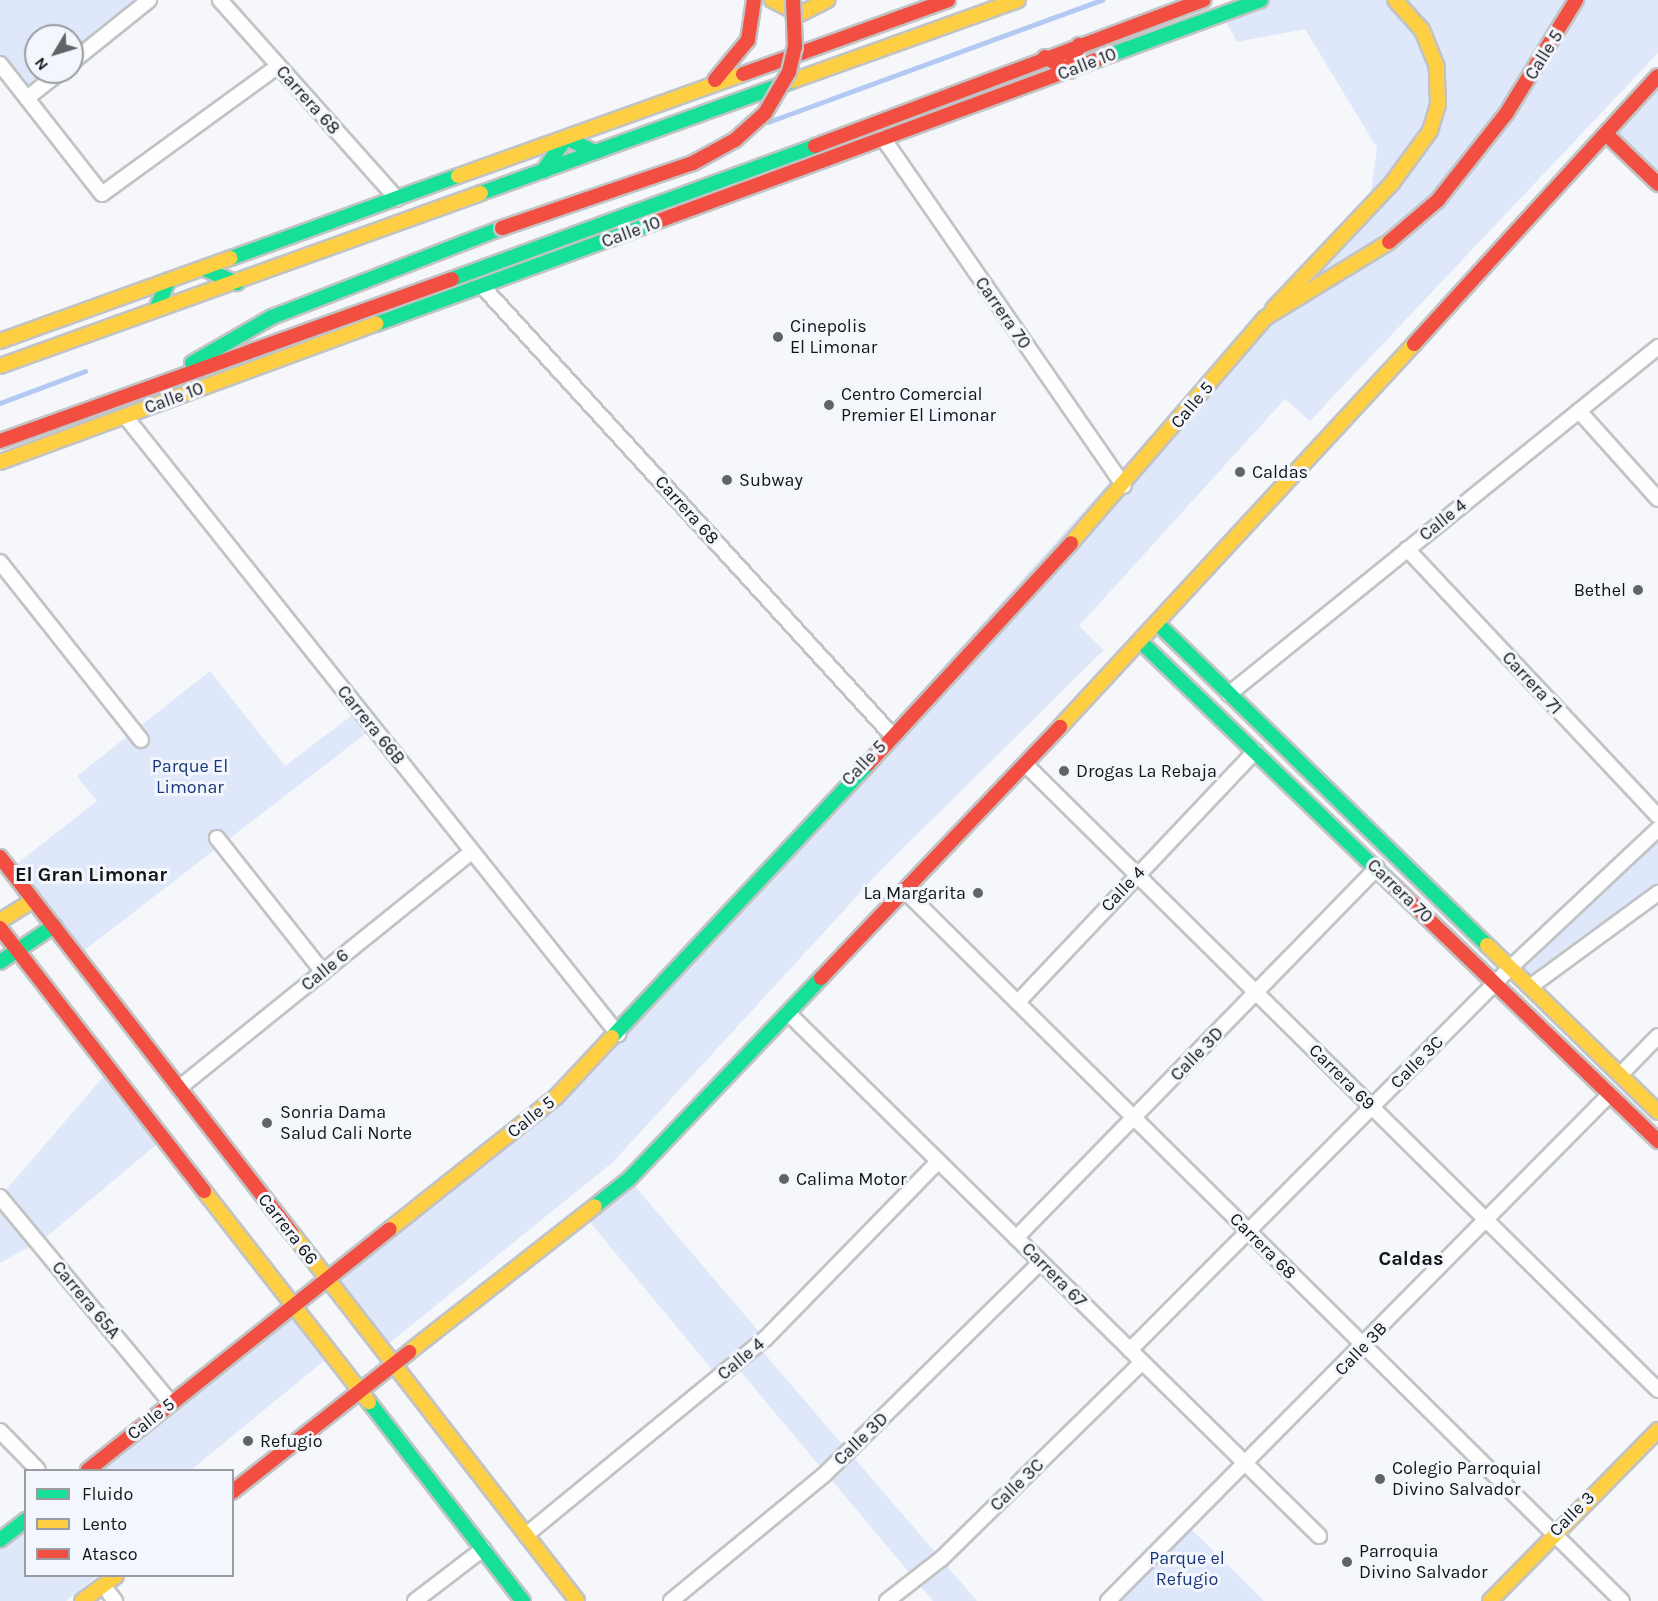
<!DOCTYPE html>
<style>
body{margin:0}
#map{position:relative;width:1658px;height:1601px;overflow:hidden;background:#f5f7fa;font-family:Karla,sans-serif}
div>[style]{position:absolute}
.green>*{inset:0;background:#dfe8fa}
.stream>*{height:5px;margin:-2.5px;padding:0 2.5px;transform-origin:2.5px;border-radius:2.5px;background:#b3c9f3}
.roads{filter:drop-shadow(2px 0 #c1c3c5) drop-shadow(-2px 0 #c1c3c5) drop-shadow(0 2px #c1c3c5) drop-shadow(0 -2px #c1c3c5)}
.street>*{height:14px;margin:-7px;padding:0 7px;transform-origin:7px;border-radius:7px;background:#fefefe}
.fast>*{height:14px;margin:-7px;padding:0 7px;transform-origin:7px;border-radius:7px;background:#16e098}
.slow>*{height:14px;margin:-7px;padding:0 7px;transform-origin:7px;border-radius:7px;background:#ffcf43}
.jam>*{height:14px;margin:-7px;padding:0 7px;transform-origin:7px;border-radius:7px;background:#f24e42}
.bridges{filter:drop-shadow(2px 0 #c1c3c5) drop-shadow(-2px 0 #c1c3c5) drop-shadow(0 2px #c1c3c5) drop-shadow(0 -2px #c1c3c5)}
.jam-bridge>*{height:14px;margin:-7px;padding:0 7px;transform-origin:7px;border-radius:7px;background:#f24e42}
.dots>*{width:16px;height:16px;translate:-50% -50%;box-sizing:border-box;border:3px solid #f3f6fc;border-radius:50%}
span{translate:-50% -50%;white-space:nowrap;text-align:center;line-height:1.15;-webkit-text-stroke:6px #f3f6fc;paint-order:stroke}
.street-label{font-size:18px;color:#131416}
.poi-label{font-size:18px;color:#131416}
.left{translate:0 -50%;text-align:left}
.right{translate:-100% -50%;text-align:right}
.park-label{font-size:18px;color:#18377a}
.neighbourhood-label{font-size:20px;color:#131416;font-weight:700}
.legend{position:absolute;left:24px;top:1469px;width:210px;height:108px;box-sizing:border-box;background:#f3f6fc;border:2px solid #999ca0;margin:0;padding:8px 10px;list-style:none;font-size:18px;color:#131416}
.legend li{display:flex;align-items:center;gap:12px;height:30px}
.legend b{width:30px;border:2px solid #999ca0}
.north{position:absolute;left:24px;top:24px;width:60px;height:60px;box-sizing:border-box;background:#f3f6fc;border:2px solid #999ca0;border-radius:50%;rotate:232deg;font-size:16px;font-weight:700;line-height:24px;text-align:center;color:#131416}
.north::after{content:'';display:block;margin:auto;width:21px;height:27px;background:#626366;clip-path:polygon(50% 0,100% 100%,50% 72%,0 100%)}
</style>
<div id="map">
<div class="green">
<div style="clip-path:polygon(0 0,149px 0,72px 62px,72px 36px,36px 36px,36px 72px,60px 72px,27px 98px,0 64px)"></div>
<div style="clip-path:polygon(1261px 0,1658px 0,1658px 53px,1310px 421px,1285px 399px,1079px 626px,1104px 650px,882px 869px,613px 1162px,382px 1349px,328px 1281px,556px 1097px,1371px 192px,1377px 148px,1305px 29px,1237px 42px,1222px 14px)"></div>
<div style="clip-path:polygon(1658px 76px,1658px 184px,1606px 134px)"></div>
<div style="clip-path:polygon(210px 671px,285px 766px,359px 710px,373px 728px,77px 956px,10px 869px,97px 801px,77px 776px)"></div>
<div style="clip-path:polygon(1658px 829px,1658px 893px,1530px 987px,1510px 968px)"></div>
<div style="clip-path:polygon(110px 1069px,163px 1139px,46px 1237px,0 1263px,0 1197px)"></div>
<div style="clip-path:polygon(629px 1179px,765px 1339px,758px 1346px,977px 1601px,933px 1601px,735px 1365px,719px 1378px,584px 1215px)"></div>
<div style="clip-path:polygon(294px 1308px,331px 1355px,191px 1470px,88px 1470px)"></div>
<div style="clip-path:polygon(25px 1520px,26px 1576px,97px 1576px,66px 1601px,0 1601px,0 1540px)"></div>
<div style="clip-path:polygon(1188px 1526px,1264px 1601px,1108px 1601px)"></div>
</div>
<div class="stream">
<div style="left:768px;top:122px;width:356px;rotate:-20.1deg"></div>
<div style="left:0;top:403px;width:91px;rotate:-20.6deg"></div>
</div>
<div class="roads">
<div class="street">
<div style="left:220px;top:0;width:266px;rotate:48.3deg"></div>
<div style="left:72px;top:62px;width:99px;rotate:-38.8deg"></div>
<div style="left:0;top:64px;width:165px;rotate:51.9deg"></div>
<div style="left:102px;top:194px;width:218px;rotate:-36deg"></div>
<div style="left:27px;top:98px;width:42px;rotate:-38.2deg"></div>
<div style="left:883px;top:138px;width:423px;rotate:55.3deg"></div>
<div style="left:482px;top:286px;width:608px;rotate:47.6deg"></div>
<div style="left:1579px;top:411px;width:118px;rotate:48.1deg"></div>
<div style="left:125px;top:416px;width:791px;rotate:51.42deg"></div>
<div style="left:1407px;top:549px;width:366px;rotate:46.8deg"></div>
<div style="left:0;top:562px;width:227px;rotate:51.6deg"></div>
<div style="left:1229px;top:694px;width:552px;rotate:-38.97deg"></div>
<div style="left:1026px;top:765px;width:889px;rotate:44.68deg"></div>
<div style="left:217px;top:838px;width:171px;rotate:51.7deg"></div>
<div style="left:905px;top:891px;width:1009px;rotate:44.72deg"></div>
<div style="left:1530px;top:987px;width:159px;rotate:-36.3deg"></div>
<div style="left:1018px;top:1002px;width:345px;rotate:-46.6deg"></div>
<div style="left:789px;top:1014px;width:744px;rotate:44.56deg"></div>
<div style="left:1620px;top:1075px;width:54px;rotate:-45.7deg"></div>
<div style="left:179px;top:1088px;width:376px;rotate:-38.9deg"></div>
<div style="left:0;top:1197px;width:268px;rotate:50.3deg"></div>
<div style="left:1016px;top:1238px;width:517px;rotate:-45.71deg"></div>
<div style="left:1130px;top:1350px;width:539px;rotate:-45.15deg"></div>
<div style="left:1510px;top:968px;width:203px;rotate:-43.2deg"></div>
<div style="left:0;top:1431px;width:54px;rotate:45.7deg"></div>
<div style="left:526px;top:1535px;width:309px;rotate:-39.4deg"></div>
<div style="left:765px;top:1339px;width:246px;rotate:-45.7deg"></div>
<div style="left:109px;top:1593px;width:10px;rotate:53deg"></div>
<div style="left:415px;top:1601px;width:86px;rotate:-37.4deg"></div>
<div style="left:671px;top:1601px;width:198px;rotate:-39.5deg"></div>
<div style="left:824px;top:1475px;width:303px;rotate:-44.5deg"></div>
<div style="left:887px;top:1601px;width:70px;rotate:-38deg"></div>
<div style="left:942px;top:1558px;width:280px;rotate:-44.4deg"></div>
<div style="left:1108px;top:1601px;width:713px;rotate:-45.28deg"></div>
</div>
<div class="fast">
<div style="left:1099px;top:59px;width:172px;rotate:-20deg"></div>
<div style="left:543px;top:171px;width:40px;rotate:-55.1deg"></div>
<div style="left:566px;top:138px;width:32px;rotate:26deg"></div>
<div style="left:481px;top:193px;width:331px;rotate:-19.8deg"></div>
<div style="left:231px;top:258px;width:241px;rotate:-19.9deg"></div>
<div style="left:205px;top:269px;width:35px;rotate:24deg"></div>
<div style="left:452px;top:279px;width:387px;rotate:-20.1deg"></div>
<div style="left:156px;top:309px;width:32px;rotate:-66deg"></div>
<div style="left:376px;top:324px;width:295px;rotate:-20deg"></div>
<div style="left:192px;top:363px;width:92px;rotate:-29.9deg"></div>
<div style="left:272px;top:317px;width:247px;rotate:-21.2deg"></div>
<div style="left:1158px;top:624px;width:460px;rotate:44.3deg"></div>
<div style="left:1141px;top:642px;width:353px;rotate:44deg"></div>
<div style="left:0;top:962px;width:65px;rotate:-33.7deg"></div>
<div style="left:612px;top:1037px;width:374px;rotate:-46.8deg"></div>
<div style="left:595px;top:1206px;width:43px;rotate:-38.5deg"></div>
<div style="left:629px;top:1179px;width:278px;rotate:-46.3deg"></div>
<div style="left:369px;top:1402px;width:252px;rotate:52.3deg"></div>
<div style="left:0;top:1540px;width:33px;rotate:-38deg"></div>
</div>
<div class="slow">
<div style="left:772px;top:0;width:31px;rotate:27deg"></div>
<div style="left:800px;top:14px;width:31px;rotate:-27deg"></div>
<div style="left:792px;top:81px;width:240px;rotate:-19.7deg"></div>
<div style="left:458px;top:176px;width:303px;rotate:-19.7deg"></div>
<div style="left:1273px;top:309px;width:173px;rotate:-46.6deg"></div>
<div style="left:1392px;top:183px;width:64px;rotate:-53.8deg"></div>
<div style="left:1430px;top:131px;width:27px;rotate:-73deg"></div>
<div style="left:1438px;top:105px;width:38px;rotate:-92deg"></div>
<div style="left:1437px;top:67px;width:40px;rotate:-112deg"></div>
<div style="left:1422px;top:30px;width:40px;rotate:-132deg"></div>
<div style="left:0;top:341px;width:245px;rotate:-19.8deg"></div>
<div style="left:0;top:366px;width:511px;rotate:-19.78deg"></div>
<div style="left:0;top:462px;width:401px;rotate:-20.2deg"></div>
<div style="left:1071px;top:543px;width:297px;rotate:-49.2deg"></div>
<div style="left:1265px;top:318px;width:145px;rotate:-31.5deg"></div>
<div style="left:1060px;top:727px;width:522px;rotate:-47.25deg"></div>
<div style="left:0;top:921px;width:39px;rotate:-32deg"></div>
<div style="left:1487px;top:945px;width:239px;rotate:44.3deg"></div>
<div style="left:204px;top:1191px;width:268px;rotate:52deg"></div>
<div style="left:390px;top:1229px;width:212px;rotate:-38.5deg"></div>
<div style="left:556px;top:1097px;width:82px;rotate:-47deg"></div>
<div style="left:292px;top:1233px;width:465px;rotate:52.2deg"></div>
<div style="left:409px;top:1352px;width:236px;rotate:-38.1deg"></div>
<div style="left:82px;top:1601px;width:42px;rotate:-36.3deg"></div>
<div style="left:1490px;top:1601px;width:240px;rotate:-45.5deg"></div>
</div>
<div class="jam">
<div style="left:1045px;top:57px;width:28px;rotate:30deg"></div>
<div style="left:1069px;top:71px;width:28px;rotate:-69deg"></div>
<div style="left:743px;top:74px;width:218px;rotate:-19.8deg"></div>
<div style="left:715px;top:80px;width:52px;rotate:-50.5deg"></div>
<div style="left:748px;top:40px;width:40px;rotate:-81.5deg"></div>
<div style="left:1606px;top:134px;width:72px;rotate:43.9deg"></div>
<div style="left:815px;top:146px;width:415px;rotate:-20.6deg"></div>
<div style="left:653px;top:223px;width:475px;rotate:-20.2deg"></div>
<div style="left:1389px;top:242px;width:65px;rotate:-40.6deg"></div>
<div style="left:1438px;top:200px;width:110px;rotate:-51.7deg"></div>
<div style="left:1506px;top:114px;width:134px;rotate:-58.4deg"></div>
<div style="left:1414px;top:344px;width:362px;rotate:-47.7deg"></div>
<div style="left:0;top:441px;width:480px;rotate:-19.7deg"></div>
<div style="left:868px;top:764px;width:300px;rotate:-47.4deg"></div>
<div style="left:0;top:857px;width:476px;rotate:52.2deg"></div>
<div style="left:1395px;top:887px;width:366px;rotate:44deg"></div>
<div style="left:0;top:928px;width:333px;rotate:52.2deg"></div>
<div style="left:821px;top:978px;width:347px;rotate:-46.4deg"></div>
<div style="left:88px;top:1470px;width:386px;rotate:-38.6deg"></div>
<div style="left:232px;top:1492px;width:226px;rotate:-38.3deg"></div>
</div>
</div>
<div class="bridges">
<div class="jam-bridge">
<div style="left:502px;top:228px;width:202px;rotate:-18.8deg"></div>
<div style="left:693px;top:163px;width:48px;rotate:-28.7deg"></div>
<div style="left:735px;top:140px;width:40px;rotate:-42deg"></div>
<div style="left:765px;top:113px;width:48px;rotate:-59.7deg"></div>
<div style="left:789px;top:72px;width:26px;rotate:-77deg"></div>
<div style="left:795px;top:47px;width:47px;rotate:-92.4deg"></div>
</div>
</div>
<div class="dots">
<div style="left:778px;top:337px;background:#626366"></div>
<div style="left:829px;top:405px;background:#626366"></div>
<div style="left:1240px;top:472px;background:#626366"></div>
<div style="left:727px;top:480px;background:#626366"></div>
<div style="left:1638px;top:590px;background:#626366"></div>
<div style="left:1064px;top:771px;background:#626366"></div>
<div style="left:978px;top:893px;background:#626366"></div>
<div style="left:267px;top:1123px;background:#626366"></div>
<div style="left:784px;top:1179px;background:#626366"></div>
<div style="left:248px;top:1441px;background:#626366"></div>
<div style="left:1380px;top:1479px;background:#626366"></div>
<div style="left:1347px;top:1562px;background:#626366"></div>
</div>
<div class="street-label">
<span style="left:1544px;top:55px;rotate:-58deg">Calle 5</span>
<span style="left:1087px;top:64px;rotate:-21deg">Calle 10</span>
<span style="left:308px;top:100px;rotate:48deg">Carrera 68</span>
<span style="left:631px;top:232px;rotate:-20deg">Calle 10</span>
<span style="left:1003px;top:313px;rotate:55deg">Carrera 70</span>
<span style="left:174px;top:398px;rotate:-20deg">Calle 10</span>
<span style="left:1192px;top:405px;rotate:-50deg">Calle 5</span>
<span style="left:687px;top:510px;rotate:48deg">Carrera 68</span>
<span style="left:1443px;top:520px;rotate:-39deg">Calle 4</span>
<span style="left:1532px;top:683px;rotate:47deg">Carrera 71</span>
<span style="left:371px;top:725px;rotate:51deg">Carrera 66B</span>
<span style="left:864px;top:763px;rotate:-46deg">Calle 5</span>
<span style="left:1123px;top:889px;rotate:-47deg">Calle 4</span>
<span style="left:1400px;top:891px;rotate:44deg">Carrera 70</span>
<span style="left:325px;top:970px;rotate:-39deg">Calle 6</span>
<span style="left:1197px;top:1054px;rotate:-46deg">Calle 3D</span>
<span style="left:1417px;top:1062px;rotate:-45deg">Calle 3C</span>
<span style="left:1342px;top:1077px;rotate:45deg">Carrera 69</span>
<span style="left:531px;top:1117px;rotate:-39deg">Calle 5</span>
<span style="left:288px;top:1229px;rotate:52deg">Carrera 66</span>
<span style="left:1263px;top:1246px;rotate:45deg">Carrera 68</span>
<span style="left:1054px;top:1275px;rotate:45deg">Carrera 67</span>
<span style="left:86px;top:1300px;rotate:50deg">Carrera 65A</span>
<span style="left:1361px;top:1349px;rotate:-46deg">Calle 3B</span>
<span style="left:741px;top:1359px;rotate:-40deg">Calle 4</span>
<span style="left:151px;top:1419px;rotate:-39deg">Calle 5</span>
<span style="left:861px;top:1439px;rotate:-44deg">Calle 3D</span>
<span style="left:1017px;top:1485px;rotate:-44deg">Calle 3C</span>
<span style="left:1572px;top:1514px;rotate:-45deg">Calle 3</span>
</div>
<div class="poi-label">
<span class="left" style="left:790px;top:337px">Cinepolis<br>El Limonar</span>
<span class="left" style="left:841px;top:405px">Centro Comercial<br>Premier El Limonar</span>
<span class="left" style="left:1252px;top:472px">Caldas</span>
<span class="left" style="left:739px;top:480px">Subway</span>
<span class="right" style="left:1626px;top:590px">Bethel</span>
<span class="left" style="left:1076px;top:771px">Drogas La Rebaja</span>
<span class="right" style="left:966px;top:893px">La Margarita</span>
<span class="left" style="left:280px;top:1123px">Sonria Dama<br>Salud Cali Norte</span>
<span class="left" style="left:796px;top:1179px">Calima Motor</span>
<span class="left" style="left:260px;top:1441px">Refugio</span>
<span class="left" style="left:1392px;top:1479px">Colegio Parroquial<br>Divino Salvador</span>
<span class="left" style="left:1359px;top:1562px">Parroquia<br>Divino Salvador</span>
</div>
<div class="park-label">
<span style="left:190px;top:777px">Parque El<br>Limonar</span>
<span style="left:1187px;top:1569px">Parque el<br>Refugio</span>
</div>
<div class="neighbourhood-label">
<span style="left:91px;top:874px">El Gran Limonar</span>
<span style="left:1411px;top:1258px">Caldas</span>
</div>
<ul class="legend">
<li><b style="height:8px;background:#16e098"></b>Fluido</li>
<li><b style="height:8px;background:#ffcf43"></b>Lento</li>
<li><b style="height:8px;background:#f24e42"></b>Atasco</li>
</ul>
<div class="north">N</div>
</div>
